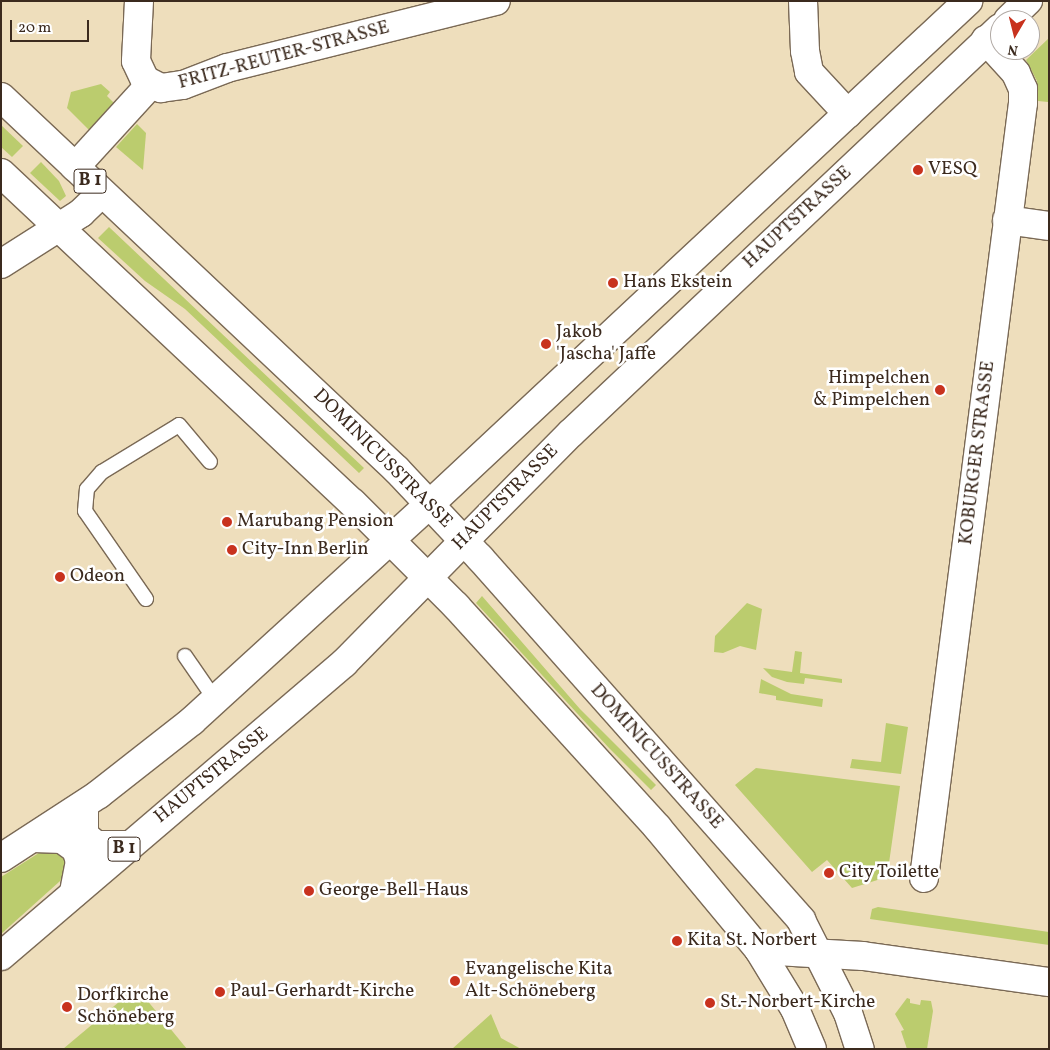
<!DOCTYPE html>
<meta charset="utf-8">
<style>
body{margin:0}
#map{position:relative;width:1050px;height:1050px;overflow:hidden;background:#eedebc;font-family:Vollkorn,serif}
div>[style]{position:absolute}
.green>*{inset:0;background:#bbcc6e}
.roads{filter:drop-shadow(1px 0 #7a6955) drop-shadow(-1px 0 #7a6955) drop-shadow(0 1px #7a6955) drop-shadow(0 -1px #7a6955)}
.lane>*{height:14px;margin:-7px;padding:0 7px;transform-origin:7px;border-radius:7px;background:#fff}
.street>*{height:28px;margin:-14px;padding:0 14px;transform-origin:14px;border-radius:14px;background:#fff}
.secondary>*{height:28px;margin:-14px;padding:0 14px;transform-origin:14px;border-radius:14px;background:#fff}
.primary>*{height:28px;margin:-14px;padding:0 14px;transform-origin:14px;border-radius:14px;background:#fff}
.dots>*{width:14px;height:14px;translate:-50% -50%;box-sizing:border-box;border:2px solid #fff;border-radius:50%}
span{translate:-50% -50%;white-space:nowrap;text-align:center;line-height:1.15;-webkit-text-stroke:5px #fff;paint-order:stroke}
.shield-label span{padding:1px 4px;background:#fff;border:1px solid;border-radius:4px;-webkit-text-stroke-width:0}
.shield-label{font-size:18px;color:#3b2a1e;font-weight:700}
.street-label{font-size:19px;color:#3b2a1e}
.poi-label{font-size:19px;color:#3b2a1e}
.left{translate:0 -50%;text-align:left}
.right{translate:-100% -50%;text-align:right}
.frame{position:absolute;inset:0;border:2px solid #3b2a1e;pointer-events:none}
.north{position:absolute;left:990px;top:10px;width:50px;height:50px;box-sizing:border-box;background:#fff;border:1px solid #b1aaa5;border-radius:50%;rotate:188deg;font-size:14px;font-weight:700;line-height:20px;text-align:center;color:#3b2a1e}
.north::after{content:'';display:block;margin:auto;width:18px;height:22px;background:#c8321e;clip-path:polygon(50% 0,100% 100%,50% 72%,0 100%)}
.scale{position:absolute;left:10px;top:20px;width:79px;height:22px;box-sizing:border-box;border:2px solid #3b2a1e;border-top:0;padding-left:6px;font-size:15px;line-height:18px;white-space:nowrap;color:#3b2a1e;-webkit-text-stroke:4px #fff;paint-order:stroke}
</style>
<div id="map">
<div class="green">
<div style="clip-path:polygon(1049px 38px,1049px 92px,1048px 102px,1038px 101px,1037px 81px,1026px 60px)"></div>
<div style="clip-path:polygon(101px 84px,110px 92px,107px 96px,115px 104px,89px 130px,67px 108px,71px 92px)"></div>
<div style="clip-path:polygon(137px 124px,146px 133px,143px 170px,116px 147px)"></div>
<div style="clip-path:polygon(1px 125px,23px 146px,12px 157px,1px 147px)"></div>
<div style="clip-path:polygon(41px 162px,59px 181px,66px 196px,60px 201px,30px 173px)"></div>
<div style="clip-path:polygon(109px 227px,364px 468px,359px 473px,185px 309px,145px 281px,98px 238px)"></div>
<div style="clip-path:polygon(482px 596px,580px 709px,656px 785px,651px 790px,609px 748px,476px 603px)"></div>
<div style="clip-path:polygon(747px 603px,762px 609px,756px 650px,740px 646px,723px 653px,714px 652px,715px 636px)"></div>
<div style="clip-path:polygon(795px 651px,802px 652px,800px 673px,842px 679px,842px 683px,805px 678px,804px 684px,787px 682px,772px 677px,763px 668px,792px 672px)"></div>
<div style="clip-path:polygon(761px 679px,791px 694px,823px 699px,822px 707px,776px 700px,776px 696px,759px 693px)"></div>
<div style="clip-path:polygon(886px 723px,908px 727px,901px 774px,850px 768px,852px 759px,881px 762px)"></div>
<div style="clip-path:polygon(756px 768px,900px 786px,887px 877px,852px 888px,827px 860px,812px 872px,735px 785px)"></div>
<div style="clip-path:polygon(42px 851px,63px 851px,69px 873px,1px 934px,1px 877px)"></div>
<div style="clip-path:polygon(878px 907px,1049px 932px,1049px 945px,870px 919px,872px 909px)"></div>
<div style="clip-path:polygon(137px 988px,187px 1049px,63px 1049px,132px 991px)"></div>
<div style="clip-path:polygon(907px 998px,910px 999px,910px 1003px,920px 1005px,921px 1000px,931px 1001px,933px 1011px,927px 1049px,907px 1049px,901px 1031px,904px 1030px,895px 1014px)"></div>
<div style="clip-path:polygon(491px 1014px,501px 1038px,521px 1049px,452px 1049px)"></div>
</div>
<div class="roads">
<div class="lane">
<div style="left:146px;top:599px;width:107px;rotate:-124.7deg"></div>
<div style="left:85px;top:511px;width:22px;rotate:-85deg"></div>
<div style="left:87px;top:489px;width:23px;rotate:-49deg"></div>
<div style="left:102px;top:472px;width:90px;rotate:-31.4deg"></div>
<div style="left:179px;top:425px;width:48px;rotate:50deg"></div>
<div style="left:185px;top:656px;width:55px;rotate:55.4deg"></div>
</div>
<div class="street">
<div style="left:139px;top:1px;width:60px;rotate:92.9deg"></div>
<div style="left:136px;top:61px;width:21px;rotate:65deg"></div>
<div style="left:145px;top:80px;width:18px;rotate:27deg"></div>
<div style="left:161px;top:88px;width:22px;rotate:-8deg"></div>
<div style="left:183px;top:85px;width:47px;rotate:-21.1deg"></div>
<div style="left:227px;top:68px;width:277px;rotate:-14deg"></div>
<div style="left:803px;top:1px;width:50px;rotate:87.7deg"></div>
<div style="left:805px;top:51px;width:21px;rotate:79deg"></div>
<div style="left:809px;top:72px;width:57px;rotate:47.1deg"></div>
<div style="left:75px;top:167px;width:111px;rotate:-47.6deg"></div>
<div style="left:1007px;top:220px;width:42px;rotate:8.1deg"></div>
<div style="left:1px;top:264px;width:95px;rotate:-32.5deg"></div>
<div style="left:81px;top:213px;width:29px;rotate:-44deg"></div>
<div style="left:924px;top:878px;width:781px;rotate:-82.72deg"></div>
<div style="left:1023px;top:103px;width:14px;rotate:-90deg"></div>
<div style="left:1023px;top:89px;width:17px;rotate:-114deg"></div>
<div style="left:1016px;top:73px;width:45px;rotate:-132.3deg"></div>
<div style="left:759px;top:950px;width:104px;rotate:3.3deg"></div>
<div style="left:863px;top:956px;width:188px;rotate:8deg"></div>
</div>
<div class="secondary">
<div style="left:1008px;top:20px;width:28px;rotate:-44deg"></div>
<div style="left:430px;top:504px;width:737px;rotate:-43.07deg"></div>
<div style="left:464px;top:541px;width:152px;rotate:-45.3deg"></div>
<div style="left:571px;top:433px;width:590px;rotate:-43.35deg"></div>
</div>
<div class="primary">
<div style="left:1px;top:97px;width:544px;rotate:43.29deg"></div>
<div style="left:397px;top:470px;width:121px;rotate:46.7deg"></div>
<div style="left:480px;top:558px;width:484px;rotate:48.4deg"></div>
<div style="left:801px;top:920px;width:104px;rotate:63.2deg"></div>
<div style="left:848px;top:1013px;width:38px;rotate:72deg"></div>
<div style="left:1px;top:173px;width:482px;rotate:43.2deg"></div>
<div style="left:353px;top:503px;width:146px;rotate:45deg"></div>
<div style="left:456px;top:606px;width:299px;rotate:47.7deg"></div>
<div style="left:657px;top:827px;width:160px;rotate:50.3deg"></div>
<div style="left:759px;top:950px;width:69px;rotate:58.6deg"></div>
<div style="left:795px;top:1009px;width:43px;rotate:67deg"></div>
<div style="left:84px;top:805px;width:30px;rotate:90deg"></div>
<div style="left:84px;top:835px;width:16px;rotate:40deg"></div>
<div style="left:96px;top:845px;width:32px"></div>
<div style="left:34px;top:838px;width:28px;rotate:2deg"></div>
<div style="left:62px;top:839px;width:17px;rotate:36deg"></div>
<div style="left:76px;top:849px;width:13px;rotate:72deg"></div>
<div style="left:80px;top:861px;width:33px;rotate:101deg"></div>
<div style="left:1px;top:858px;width:117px;rotate:-33.1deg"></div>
<div style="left:99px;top:794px;width:118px;rotate:-38.1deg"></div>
<div style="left:192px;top:721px;width:322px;rotate:-42.4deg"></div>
<div style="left:1px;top:956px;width:451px;rotate:-40.5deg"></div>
<div style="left:344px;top:663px;width:171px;rotate:-45.5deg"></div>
</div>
</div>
<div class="dots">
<div style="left:918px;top:170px;background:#c8321e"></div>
<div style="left:613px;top:283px;background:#c8321e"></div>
<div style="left:546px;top:344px;background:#c8321e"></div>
<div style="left:940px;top:390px;background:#c8321e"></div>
<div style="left:227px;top:522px;background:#c8321e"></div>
<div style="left:232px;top:550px;background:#c8321e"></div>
<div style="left:60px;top:577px;background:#c8321e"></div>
<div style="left:829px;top:873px;background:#c8321e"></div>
<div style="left:309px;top:891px;background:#c8321e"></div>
<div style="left:677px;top:941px;background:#c8321e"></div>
<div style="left:455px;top:981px;background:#c8321e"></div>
<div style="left:220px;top:992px;background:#c8321e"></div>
<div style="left:710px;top:1003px;background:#c8321e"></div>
<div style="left:67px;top:1007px;background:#c8321e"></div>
</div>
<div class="shield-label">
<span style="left:90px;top:181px">B 1</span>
<span style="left:124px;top:849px">B 1</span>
</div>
<div class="street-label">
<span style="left:284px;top:56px;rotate:-15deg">FRITZ-REUTER-STRASSE</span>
<span style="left:798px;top:218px;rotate:-43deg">HAUPTSTRASSE</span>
<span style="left:978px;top:453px;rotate:-83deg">KOBURGER STRASSE</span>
<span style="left:382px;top:459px;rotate:45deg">DOMINICUSSTRASSE</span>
<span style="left:506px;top:498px;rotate:-45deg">HAUPTSTRASSE</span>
<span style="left:656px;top:757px;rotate:48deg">DOMINICUSSTRASSE</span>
<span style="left:212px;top:776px;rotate:-39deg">HAUPTSTRASSE</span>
</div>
<div class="poi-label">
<span class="left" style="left:928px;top:170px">VESQ</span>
<span class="left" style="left:623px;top:283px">Hans Ekstein</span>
<span class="left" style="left:556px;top:344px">Jakob<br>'Jascha' Jaffe</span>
<span class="right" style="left:930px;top:390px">Himpelchen<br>&amp; Pimpelchen</span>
<span class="left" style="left:237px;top:522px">Marubang Pension</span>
<span class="left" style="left:242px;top:550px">City-Inn Berlin</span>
<span class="left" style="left:70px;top:577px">Odeon</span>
<span class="left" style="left:839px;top:873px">City Toilette</span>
<span class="left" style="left:319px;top:891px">George-Bell-Haus</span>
<span class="left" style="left:687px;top:941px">Kita St. Norbert</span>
<span class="left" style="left:465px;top:981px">Evangelische Kita<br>Alt-Schöneberg</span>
<span class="left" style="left:230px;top:992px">Paul-Gerhardt-Kirche</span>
<span class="left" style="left:77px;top:1007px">Dorfkirche<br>Schöneberg</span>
<span class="left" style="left:720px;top:1003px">St.-Norbert-Kirche</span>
</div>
<div class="frame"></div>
<div class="north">N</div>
<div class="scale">20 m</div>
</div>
